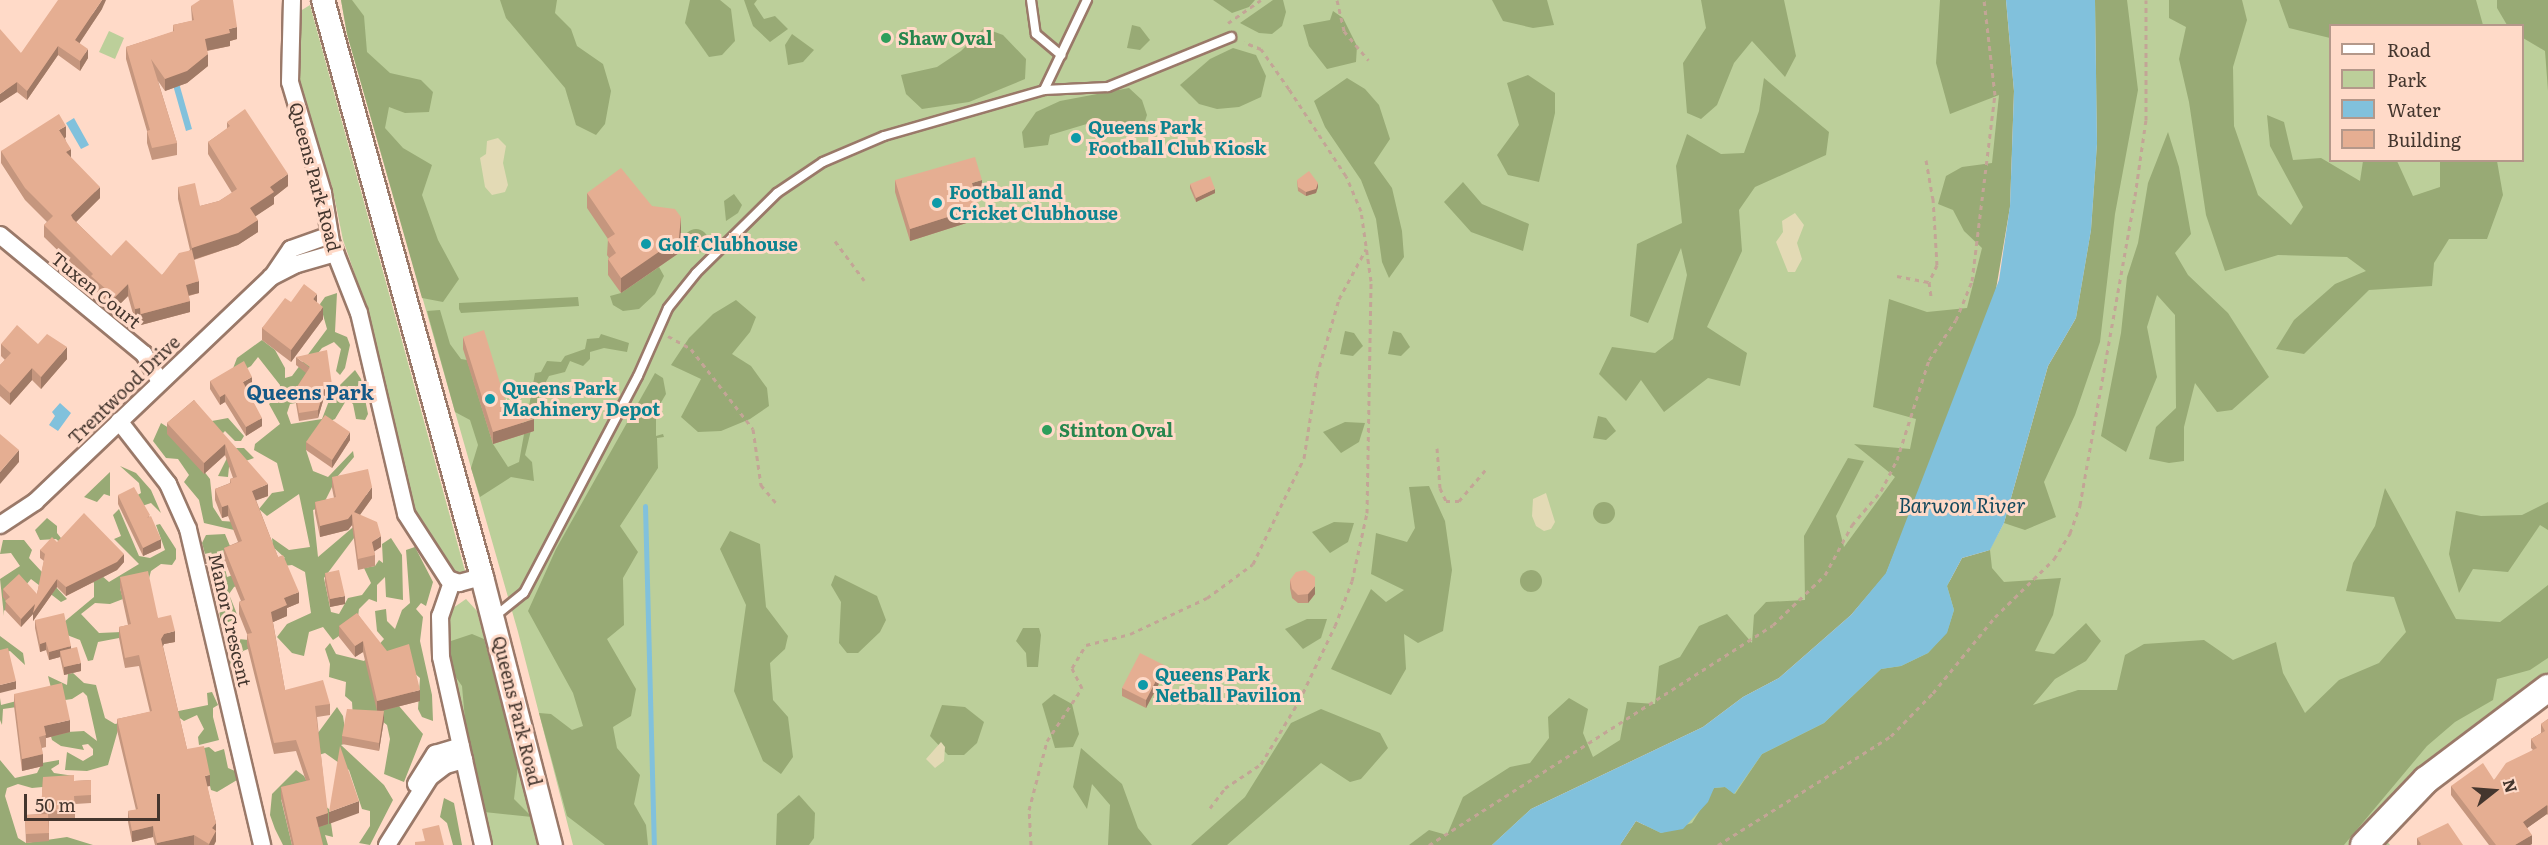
<!DOCTYPE html>
<style>
body{margin:0}
#map{position:relative;width:2548px;height:845px;overflow:hidden;background:#ffdac8;font-family:Literata,serif}
div>[style]{position:absolute}
.green>*{inset:0;background:#bccf9a}
.forest>*{inset:0;background:#98aa75}
.round{border-radius:50%}
.sand>*{inset:0;background:#e3dab5}
.water>*{inset:0;background:#81c1dc}
.stream>*{height:5px;margin:-2.5px;padding:0 2.5px;transform-origin:2.5px;border-radius:2.5px;background:#81c1dc}
.path>*{height:3px;margin-top:-1.5px;transform-origin:0;background:repeating-linear-gradient(90deg,#c3a596 0 4.5px,transparent 0 9px)}
.roads{filter:drop-shadow(2px 0 #9a7969) drop-shadow(-2px 0 #9a7969) drop-shadow(0 2px #9a7969) drop-shadow(0 -2px #9a7969)}
.service>*{height:8px;margin:-4px;padding:0 4px;transform-origin:4px;border-radius:4px;background:#fff}
.minor>*{height:16px;margin:-8px;padding:0 8px;transform-origin:8px;border-radius:8px;background:#fff}
.secondary>*{height:22px;margin:-11px;padding:0 11px;transform-origin:11px;border-radius:11px;background:#fff}
.primary>*{height:26px;margin:-13px;padding:0 13px;transform-origin:13px;border-radius:13px;background:#fff}
.wall>*{inset:0;background:#c5967e}
.shaded-wall>*{inset:0;background:#a07a66}
.building>*{inset:0;background:#e5ae92}
.dots>*{width:16px;height:16px;translate:-50% -50%;box-sizing:border-box;border:3px solid #ffdac8;border-radius:50%}
span{translate:-50% -50%;white-space:nowrap;text-align:center;line-height:1.15;-webkit-text-stroke:6px #ffdac8;paint-order:stroke}
.leisure-label{font-size:18px;color:#27864d;font-weight:700}
.left{translate:0 -50%;text-align:left}
.culture-label{font-size:18px;color:#0d838f;font-weight:700}
.street-label{font-size:18px;color:#44362e}
.neighbourhood-label{font-size:20px;color:#135987;font-weight:700}
.water-label{font-size:20px;color:#14495d;font-style:italic}
.legend{position:absolute;left:2329px;top:24px;width:195px;height:138px;box-sizing:border-box;background:#ffdac8;border:2px solid #b4988a;margin:0;padding:8px 10px;list-style:none;font-size:18px;color:#44362e}
.legend li{display:flex;align-items:center;gap:12px;height:30px}
.legend b{width:30px;border:2px solid #b4988a}
.north{position:absolute;left:2464px;top:761px;width:60px;height:60px;-webkit-text-stroke:4px #ffdac8;paint-order:stroke;rotate:73deg;font-size:16px;font-weight:700;line-height:24px;text-align:center;color:#44362e}
.north::after{content:'';display:block;margin:auto;width:21px;height:27px;background:#44362e;clip-path:polygon(50% 0,100% 100%,50% 72%,0 100%)}
.scale{position:absolute;left:24px;top:794px;width:136px;height:27px;box-sizing:border-box;border:3px solid #44362e;border-top:0;padding-left:8px;font-size:18px;line-height:21px;white-space:nowrap;color:#44362e;-webkit-text-stroke:4px #ffdac8;paint-order:stroke}
</style>
<div id="map">
<div class="green">
<div style="clip-path:polygon(341px 0,2006px 0,2012px 154px,1903px 536px,1531px 809px,1492px 845px,573px 845px,518px 632px,347px 34px)"></div>
<div style="clip-path:polygon(evenodd,2095px 0,2548px 0,2548px 688px,2377px 829px,2390px 845px,1620px 845px,1990px 549px,2004px 523px,2076px 318px,2091px 230px,2097px 144px,2095px 0,2330px 26px,2522px 26px,2522px 160px,2330px 160px,2330px 26px)"></div>
<div style="clip-path:polygon(310px 5px,465px 571px,455px 575px,417px 516px,396px 445px,369px 315px,343px 240px,332px 186px,295px 76px,297px 13px)"></div>
<div style="clip-path:polygon(109px 31px,124px 38px,115px 59px,99px 52px)"></div>
<div style="clip-path:polygon(466px 599px,477px 611px,539px 845px,492px 845px,448px 666px,447px 628px,453px 608px)"></div>
</div>
<div class="forest">
<div style="clip-path:polygon(341px 0,352px 0,364px 16px,367px 52px,390px 73px,421px 80px,433px 92px,429px 112px,405px 113px,389px 107px,385px 128px,403px 148px,432px 165px,422px 195px,438px 240px,459px 279px,443px 302px,422px 298px,347px 34px)"></div>
<div style="clip-path:polygon(500px 0,557px 0,555px 13px,571px 29px,577px 46px,603px 64px,611px 91px,605px 124px,596px 135px,576px 125px,565px 88px,506px 18px)"></div>
<div style="clip-path:polygon(690px 0,720px 0,731px 9px,735px 41px,722px 55px,709px 57px,685px 23px)"></div>
<div style="clip-path:polygon(744px 0,757px 0,754px 4px,764px 19px,775px 16px,788px 29px,770px 42px,753px 26px)"></div>
<div style="clip-path:polygon(1213px 0,1255px 0,1249px 7px,1232px 13px)"></div>
<div style="clip-path:polygon(1273px 0,1283px 0,1286px 12px,1282px 26px,1272px 34px,1259px 33px,1240px 23px)"></div>
<div style="clip-path:polygon(1492px 0,1547px 0,1554px 25px,1533px 28px,1503px 21px)"></div>
<div style="clip-path:polygon(1701px 0,1784px 0,1796px 56px,1785px 77px,1752px 41px,1734px 63px,1717px 105px,1701px 119px,1687px 113px,1683px 63px,1706px 28px)"></div>
<div style="clip-path:polygon(1940px 0,2006px 0,2014px 91px,2010px 207px,1994px 301px,1886px 574px,1851px 615px,1779px 678px,1743px 697px,1703px 727px,1531px 809px,1492px 845px,1409px 845px,1429px 830px,1447px 835px,1463px 797px,1510px 767px,1530px 763px,1549px 738px,1548px 717px,1569px 698px,1588px 709px,1583px 733px,1593px 757px,1620px 740px,1627px 702px,1655px 704px,1659px 666px,1680px 657px,1699px 626px,1727px 614px,1752px 643px,1754px 615px,1766px 602px,1805px 600px,1804px 536px,1848px 458px,1864px 461px,1836px 516px,1844px 547px,1895px 477px,1854px 444px,1910px 449px,1916px 419px,1873px 407px,1889px 299px,1927px 312px,1967px 308px,1982px 248px,1964px 231px,1953px 210px,1938px 204px,1946px 176px,1962px 167px,1992px 163px,1999px 95px,1950px 114px,1936px 63px)"></div>
<div style="clip-path:polygon(2095px 0,2127px 0,2138px 90px,2115px 214px,2100px 342px,2075px 415px,2044px 482px,2056px 517px,2025px 530px,2004px 523px,2048px 366px,2076px 318px,2091px 230px,2097px 144px)"></div>
<div style="clip-path:polygon(2169px 0,2242px 0,2247px 20px,2233px 67px,2234px 126px,2258px 195px,2291px 225px,2303px 207px,2270px 146px,2267px 115px,2284px 122px,2293px 160px,2321px 158px,2360px 181px,2363px 161px,2397px 161px,2413px 196px,2440px 187px,2440px 161px,2497px 161px,2503px 195px,2487px 239px,2449px 239px,2434px 263px,2432px 286px,2369px 290px,2304px 354px,2276px 349px,2294px 320px,2335px 284px,2366px 271px,2347px 257px,2278px 255px,2225px 271px,2206px 215px,2189px 102px,2179px 59px,2186px 27px,2169px 18px)"></div>
<div style="clip-path:polygon(2279px 0,2476px 0,2483px 25px,2330px 26px,2330px 38px,2289px 28px)"></div>
<div style="clip-path:polygon(2497px 0,2548px 0,2548px 91px,2545px 51px,2523px 38px,2522px 26px,2507px 25px,2497px 8px)"></div>
<div style="clip-path:polygon(1333px 11px,1343px 18px,1357px 46px,1356px 62px,1327px 69px,1309px 46px,1303px 25px,1330px 20px)"></div>
<div style="clip-path:polygon(1132px 25px,1140px 27px,1150px 40px,1140px 50px,1127px 48px)"></div>
<div style="clip-path:polygon(984px 28px,1003px 35px,1026px 59px,1025px 79px,969px 102px,922px 109px,906px 94px,901px 75px,937px 67px,961px 51px)"></div>
<div style="clip-path:polygon(792px 34px,814px 50px,803px 62px,788px 65px,785px 45px)"></div>
<div style="clip-path:polygon(1233px 48px,1256px 55px,1266px 76px,1261px 97px,1239px 107px,1217px 109px,1199px 104px,1180px 85px,1210px 59px)"></div>
<div style="clip-path:polygon(1528px 75px,1555px 93px,1555px 113px,1539px 182px,1508px 175px,1497px 155px,1519px 125px,1507px 83px)"></div>
<div style="clip-path:polygon(1347px 78px,1365px 89px,1379px 105px,1390px 139px,1374px 163px,1392px 188px,1402px 231px,1404px 257px,1389px 278px,1382px 262px,1376px 219px,1361px 180px,1325px 127px,1314px 101px)"></div>
<div style="clip-path:polygon(1764px 78px,1829px 132px,1826px 155px,1755px 187px,1739px 210px,1742px 251px,1707px 327px,1747px 353px,1740px 386px,1708px 378px,1664px 412px,1641px 380px,1626px 401px,1599px 374px,1612px 347px,1655px 353px,1673px 339px,1687px 275px,1681px 248px,1648px 323px,1630px 316px,1637px 244px,1682px 223px,1676px 166px,1687px 134px,1721px 154px,1744px 153px,1759px 111px)"></div>
<div style="clip-path:polygon(1129px 88px,1142px 100px,1147px 115px,1142px 130px,1100px 132px,1090px 123px,1050px 135px,1048px 145px,1024px 148px,1022px 132px,1036px 112px,1060px 101px)"></div>
<div style="clip-path:polygon(2168px 132px,2179px 167px,2191px 234px,2175px 253px,2188px 275px,2228px 313px,2269px 377px,2232px 410px,2217px 412px,2195px 383px,2184px 427px,2184px 461px,2169px 463px,2149px 459px,2156px 427px,2176px 408px,2175px 315px,2157px 295px,2147px 327px,2157px 377px,2126px 452px,2101px 436px,2121px 333px,2127px 277px,2138px 243px,2148px 183px)"></div>
<div style="clip-path:polygon(1463px 182px,1482px 204px,1529px 224px,1523px 251px,1471px 232px,1444px 202px)"></div>
<div style="clip-path:polygon(734px 194px,742px 205px,738px 213px,726px 221px,724px 201px)"></div>
<div class="round" style="left:684px;top:229px;width:24px;height:24px"></div>
<div style="clip-path:polygon(659px 267px,664px 276px,655px 294px,639px 309px,623px 311px,613px 305px,610px 296px,621px 293px)"></div>
<div style="clip-path:polygon(337px 293px,335px 332px,347px 337px,350px 345px,345px 368px,340px 375px,336px 371px,341px 349px,334px 342px,322px 348px,311px 362px,301px 402px,290px 404px,287px 413px,291px 424px,322px 419px,332px 393px,355px 370px,361px 379px,368px 414px,365px 420px,356px 419px,353px 404px,347px 399px,335px 419px,328px 422px,306px 450px,313px 471px,328px 477px,353px 451px,354px 457px,337px 477px,322px 507px,313px 510px,318px 557px,358px 523px,354px 538px,324px 578px,331px 612px,339px 614px,348px 598px,362px 595px,371px 583px,364px 568px,375px 566px,379px 560px,383px 563px,382px 544px,391px 538px,402px 555px,403px 600px,386px 597px,385px 577px,377px 585px,377px 602px,369px 599px,359px 609px,357px 624px,333px 640px,323px 627px,309px 632px,304px 656px,292px 653px,277px 637px,287px 624px,311px 613px,305px 572px,292px 565px,283px 566px,234px 587px,229px 594px,238px 617px,228px 626px,220px 618px,219px 608px,223px 586px,214px 588px,202px 543px,206px 535px,225px 534px,230px 546px,222px 556px,227px 577px,285px 558px,273px 547px,272px 538px,289px 550px,310px 547px,299px 494px,267px 516px,259px 509px,272px 493px,284px 491px,277px 463px,254px 450px,255px 444px,280px 424px,269px 404px,279px 394px,280px 385px,258px 357px,251px 366px,235px 375px,232px 371px,237px 358px,262px 340px,275px 350px,285px 368px,285px 378px,292px 376px,327px 329px,320px 304px,325px 297px)"></div>
<div style="clip-path:polygon(578px 297px,579px 306px,461px 313px,459px 309px,459px 303px)"></div>
<div style="clip-path:polygon(736px 300px,756px 317px,750px 332px,732px 354px,751px 366px,767px 388px,769px 406px,750px 419px,721px 431px,698px 432px,681px 417px,701px 379px,671px 365px,689px 338px,713px 314px)"></div>
<div style="clip-path:polygon(440px 310px,450px 344px,461px 359px,467px 360px,493px 444px,508px 467px,519px 462px,535px 373px,541px 372px,547px 361px,561px 362px,565px 356px,585px 349px,587px 339px,599px 338px,601px 334px,629px 343px,627px 352px,604px 348px,590px 352px,590px 359px,583px 366px,570px 361px,565px 372px,549px 376px,540px 393px,525px 455px,532px 462px,534px 481px,511px 477px,480px 497px,471px 468px,478px 445px,470px 420px,455px 412px,427px 311px)"></div>
<div style="clip-path:polygon(1345px 331px,1354px 333px,1363px 346px,1353px 356px,1340px 354px)"></div>
<div style="clip-path:polygon(1393px 331px,1401px 333px,1410px 347px,1401px 356px,1388px 354px)"></div>
<div style="clip-path:polygon(655px 373px,663px 378px,666px 394px,656px 411px,656px 436px,663px 434px,664px 437px,657px 438px,658px 468px,620px 526px,638px 552px,623px 578px,624px 625px,607px 639px,636px 689px,631px 716px,613px 727px,617px 748px,640px 775px,634px 804px,646px 825px,648px 845px,605px 845px,567px 816px,539px 713px,551px 714px,572px 730px,583px 726px,573px 693px,528px 611px,556px 549px)"></div>
<div style="clip-path:polygon(1598px 416px,1606px 418px,1616px 431px,1606px 440px,1593px 438px)"></div>
<div style="clip-path:polygon(228px 418px,244px 436px,241px 441px,235px 441px,225px 431px,215px 441px,204px 430px,212px 421px)"></div>
<div style="clip-path:polygon(1345px 422px,1365px 423px,1359px 442px,1341px 453px,1323px 432px)"></div>
<div style="clip-path:polygon(161px 423px,172px 430px,210px 479px,213px 507px,222px 521px,237px 522px,234px 530px,204px 523px,199px 500px,184px 482px,189px 475px,178px 459px,166px 458px,153px 441px)"></div>
<div style="clip-path:polygon(232px 448px,244px 448px,254px 458px,229px 467px,228px 477px,218px 476px)"></div>
<div style="clip-path:polygon(120px 466px,136px 473px,151px 490px,161px 513px,151px 503px,142px 506px,134px 497px,141px 493px,139px 483px)"></div>
<div style="clip-path:polygon(110px 472px,110px 496px,104px 494px,97px 502px,84px 497px)"></div>
<div style="clip-path:polygon(1429px 486px,1445px 521px,1452px 570px,1443px 631px,1418px 643px,1404px 634px,1406px 669px,1391px 695px,1331px 669px,1371px 589px,1386px 602px,1404px 590px,1371px 574px,1376px 533px,1407px 542px,1415px 528px,1409px 487px)"></div>
<div style="clip-path:polygon(2385px 488px,2456px 619px,2500px 622px,2548px 585px,2548px 658px,2530px 670px,2497px 679px,2493px 700px,2455px 722px,2427px 746px,2344px 845px,1620px 845px,1636px 821px,1661px 833px,1692px 823px,1714px 788px,1725px 787px,1735px 794px,1762px 754px,1824px 723px,1881px 669px,1901px 666px,1928px 653px,1947px 632px,1954px 610px,1947px 586px,1962px 558px,1990px 550px,1992px 568px,2004px 582px,2061px 578px,2053px 615px,2035px 651px,2054px 654px,2086px 623px,2101px 641px,2086px 661px,2055px 679px,2033px 705px,2078px 690px,2117px 690px,2125px 655px,2144px 644px,2204px 640px,2233px 660px,2276px 642px,2283px 673px,2305px 713px,2339px 680px,2379px 663px,2406px 632px,2394px 597px,2346px 591px,2353px 563px,2375px 526px)"></div>
<div style="clip-path:polygon(2548px 502px,2548px 530px,2540px 525px,2508px 572px,2473px 569px,2459px 593px,2449px 554px,2456px 511px,2481px 516px,2522px 515px)"></div>
<div class="round" style="left:1593px;top:502px;width:22px;height:22px"></div>
<div style="clip-path:polygon(119px 509px,139px 556px,150px 558px,165px 550px,156px 525px,160px 524px,176px 549px,176px 559px,172px 565px,161px 564px,151px 571px,148px 582px,120px 588px,123px 599px,110px 604px,95px 603px,81px 614px,99px 633px,122px 632px,119px 638px,98px 642px,93px 660px,88px 661px,80px 640px,67px 635px,64px 622px,94px 597px,94px 583px,86px 574px,87px 563px,109px 582px,139px 564px,114px 539px,121px 536px,113px 515px)"></div>
<div style="clip-path:polygon(47px 518px,57px 526px,57px 533px,76px 557px,56px 539px,40px 540px,35px 530px)"></div>
<div style="clip-path:polygon(1334px 522px,1354px 523px,1348px 542px,1330px 553px,1312px 532px)"></div>
<div style="clip-path:polygon(730px 531px,760px 544px,766px 607px,788px 636px,785px 649px,770px 663px,773px 700px,788px 717px,793px 757px,781px 774px,763px 761px,734px 691px,746px 605px,720px 549px)"></div>
<div style="clip-path:polygon(3px 540px,24px 540px,32px 550px,29px 558px,67px 599px,61px 602px,31px 579px,4px 611px,4px 616px,0 579px,20px 566px,11px 553px,0 554px)"></div>
<div style="clip-path:polygon(415px 547px,433px 582px,426px 606px,421px 603px,416px 609px,423px 617px,420px 641px,432px 695px,433px 721px,422px 717px,418px 709px,420px 678px,413px 672px,399px 706px,423px 734px,404px 782px,384px 774px,390px 739px,387px 725px,378px 718px,353px 718px,352px 702px,345px 696px,346px 682px,329px 677px,330px 664px,325px 649px,330px 643px,336px 654px,364px 661px,384px 639px,377px 631px,375px 611px,386px 609px,387px 621px,395px 629px,402px 610px,410px 603px,406px 550px)"></div>
<div class="round" style="left:1520px;top:570px;width:22px;height:22px"></div>
<div style="clip-path:polygon(835px 575px,877px 596px,886px 620px,880px 632px,858px 653px,847px 653px,839px 643px,841px 602px,831px 585px)"></div>
<div style="clip-path:polygon(1307px 619px,1327px 619px,1321px 638px,1303px 649px,1285px 629px)"></div>
<div style="clip-path:polygon(1023px 628px,1039px 628px,1041px 635px,1038px 667px,1027px 667px,1026px 653px,1016px 641px)"></div>
<div style="clip-path:polygon(472px 634px,484px 639px,518px 766px,514px 799px,532px 817px,484px 812px,467px 743px,462px 686px,448px 666px,448px 642px)"></div>
<div style="clip-path:polygon(0 636px,23px 653px,25px 665px,10px 651px,0 653px)"></div>
<div style="clip-path:polygon(238px 639px,249px 640px,248px 649px,243px 651px,235px 663px,239px 683px,235px 683px,229px 660px,235px 651px,232px 642px)"></div>
<div style="clip-path:polygon(73px 673px,84px 683px,96px 685px,105px 718px,115px 724px,208px 705px,207px 693px,212px 692px,218px 705px,213px 708px,213px 717px,219px 740px,199px 745px,198px 737px,204px 729px,197px 715px,184px 721px,177px 716px,118px 730px,108px 765px,87px 771px,65px 770px,67px 752px,83px 761px,93px 755px,93px 749px,88px 744px,82px 745px,84px 750px,61px 746px,52px 740px,50px 733px,84px 731px,97px 741px,87px 696px,83px 692px,72px 699px,3px 709px,2px 725px,0 720px,0 698px,1px 705px,52px 692px,48px 676px,67px 685px,68px 674px)"></div>
<div style="clip-path:polygon(1054px 694px,1072px 704px,1079px 734px,1073px 747px,1055px 748px,1042px 704px)"></div>
<div style="clip-path:polygon(942px 705px,965px 707px,984px 722px,977px 743px,964px 755px,948px 755px,930px 736px)"></div>
<div style="clip-path:polygon(337px 707px,343px 716px,347px 743px,341px 745px,384px 785px,393px 800px,370px 845px,359px 843px,370px 826px,370px 811px,362px 809px,349px 770px,325px 753px,306px 759px,304px 752px)"></div>
<div style="clip-path:polygon(1321px 709px,1380px 733px,1388px 748px,1361px 779px,1350px 782px,1321px 763px,1227px 845px,1191px 845px,1245px 797px,1291px 723px)"></div>
<div style="clip-path:polygon(209px 747px,215px 752px,224px 749px,228px 768px,235px 771px,237px 780px,217px 792px,211px 790px,203px 757px,194px 750px)"></div>
<div style="clip-path:polygon(1081px 748px,1122px 784px,1138px 828px,1152px 845px,1108px 845px,1110px 805px,1092px 784px,1087px 809px,1073px 787px)"></div>
<div style="clip-path:polygon(0 760px,15px 778px,37px 773px,42px 763px,59px 760px,59px 764px,51px 769px,54px 773px,74px 776px,74px 784px,32px 788px,18px 784px,7px 788px,5px 796px,18px 838px,26px 843px,67px 837px,93px 845px,0 845px)"></div>
<div style="clip-path:polygon(296px 770px,304px 776px,316px 799px,329px 809px,333px 837px,325px 835px,328px 845px,320px 845px,281px 799px,292px 845px,283px 845px,275px 829px,270px 815px,272px 794px)"></div>
<div style="clip-path:polygon(799px 795px,815px 813px,814px 838px,809px 845px,776px 845px,777px 814px)"></div>
<div style="clip-path:polygon(444px 798px,454px 803px,462px 845px,453px 845px,447px 823px,440px 817px)"></div>
</div>
<div class="sand">
<div style="clip-path:polygon(498px 138px,506px 146px,503px 163px,508px 185px,505px 192px,492px 195px,485px 187px,480px 158px,486px 154px,487px 141px)"></div>
<div style="clip-path:polygon(1795px 213px,1804px 225px,1797px 243px,1802px 259px,1795px 272px,1788px 272px,1776px 242px,1783px 232px,1782px 221px)"></div>
<div style="clip-path:polygon(1546px 493px,1555px 522px,1551px 529px,1544px 531px,1536px 526px,1532px 516px,1533px 499px)"></div>
<div style="clip-path:polygon(941px 742px,945px 747px,944px 761px,935px 768px,926px 759px)"></div>
</div>
<div class="water">
<div style="clip-path:polygon(2006px 0,2095px 0,2097px 144px,2091px 230px,2076px 318px,2048px 366px,2004px 523px,1990px 550px,1962px 558px,1947px 586px,1954px 610px,1947px 633px,1928px 653px,1901px 666px,1881px 669px,1824px 723px,1762px 754px,1734px 794px,1725px 787px,1714px 788px,1708px 802px,1683px 829px,1661px 833px,1636px 821px,1620px 845px,1492px 845px,1531px 809px,1703px 727px,1743px 697px,1779px 678px,1851px 615px,1886px 573px,1999px 280px,2010px 206px,2014px 91px)"></div>
<div style="clip-path:polygon(177px 76px,192px 129px,186px 131px,171px 78px)"></div>
<div style="clip-path:polygon(74px 118px,89px 145px,81px 149px,66px 123px)"></div>
<div style="clip-path:polygon(60px 403px,71px 413px,58px 431px,49px 425px,55px 416px,52px 412px)"></div>
</div>
<div class="stream">
<div style="left:645px;top:506px;width:339px;rotate:88.5deg"></div>
</div>
<div class="path">
<div style="left:1337px;top:0;width:32px;rotate:77deg"></div>
<div style="left:1344px;top:31px;width:38px;rotate:50deg"></div>
<div style="left:1228px;top:23px;width:40px;rotate:-34.9deg"></div>
<div style="left:1926px;top:160px;width:39px;rotate:80deg"></div>
<div style="left:1933px;top:198px;width:67px;rotate:86.6deg"></div>
<div style="left:1937px;top:265px;width:19px;rotate:115deg"></div>
<div style="left:1929px;top:282px;width:15px;rotate:82deg"></div>
<div style="left:835px;top:241px;width:49px;rotate:53.4deg"></div>
<div style="left:1897px;top:276px;width:33px;rotate:11deg"></div>
<div style="left:668px;top:336px;width:26px;rotate:29deg"></div>
<div style="left:691px;top:349px;width:101px;rotate:52.2deg"></div>
<div style="left:753px;top:429px;width:57px;rotate:81.9deg"></div>
<div style="left:761px;top:485px;width:23px;rotate:50deg"></div>
<div style="left:1437px;top:448px;width:40px;rotate:85.7deg"></div>
<div style="left:1440px;top:488px;width:14px;rotate:65deg"></div>
<div style="left:1446px;top:501px;width:13px"></div>
<div style="left:1459px;top:501px;width:43px;rotate:-49.7deg"></div>
<div style="left:1210px;top:808px;width:25px;rotate:-53deg"></div>
<div style="left:1225px;top:788px;width:43px;rotate:-33.7deg"></div>
<div style="left:1261px;top:764px;width:74px;rotate:-58.9deg"></div>
<div style="left:1299px;top:701px;width:83px;rotate:-64.4deg"></div>
<div style="left:1335px;top:626px;width:48px;rotate:-69.3deg"></div>
<div style="left:1352px;top:581px;width:70px;rotate:-77.6deg"></div>
<div style="left:1367px;top:513px;width:232px;rotate:-89deg"></div>
<div style="left:1371px;top:281px;width:71px;rotate:-98.1deg"></div>
<div style="left:1361px;top:211px;width:38px;rotate:-113deg"></div>
<div style="left:1346px;top:176px;width:104px;rotate:-123.2deg"></div>
<div style="left:1289px;top:89px;width:49px;rotate:-125deg"></div>
<div style="left:1261px;top:49px;width:18px;rotate:-158deg"></div>
<div style="left:1031px;top:845px;width:35px;rotate:-93deg"></div>
<div style="left:1029px;top:810px;width:71px;rotate:-75.4deg"></div>
<div style="left:1047px;top:741px;width:64px;rotate:-56.6deg"></div>
<div style="left:1082px;top:688px;width:22px;rotate:-117deg"></div>
<div style="left:1072px;top:668px;width:27px;rotate:-59deg"></div>
<div style="left:1086px;top:645px;width:45px;rotate:-14deg"></div>
<div style="left:1130px;top:634px;width:85px;rotate:-25.1deg"></div>
<div style="left:1207px;top:598px;width:57px;rotate:-36.5deg"></div>
<div style="left:1253px;top:564px;width:118px;rotate:-64.3deg"></div>
<div style="left:1304px;top:458px;width:84px;rotate:-81.1deg"></div>
<div style="left:1317px;top:375px;width:79px;rotate:-73.9deg"></div>
<div style="left:1339px;top:299px;width:57px;rotate:-61.6deg"></div>
<div style="left:1429px;top:845px;width:408px;rotate:-32.6deg"></div>
<div style="left:1773px;top:625px;width:72px;rotate:-43.9deg"></div>
<div style="left:1825px;top:575px;width:57px;rotate:-61.6deg"></div>
<div style="left:1852px;top:525px;width:45px;rotate:-49.5deg"></div>
<div style="left:1881px;top:491px;width:35px;rotate:-63deg"></div>
<div style="left:1897px;top:460px;width:105px;rotate:-72.3deg"></div>
<div style="left:1929px;top:360px;width:48px;rotate:-56deg"></div>
<div style="left:1956px;top:320px;width:42px;rotate:-67.7deg"></div>
<div style="left:1972px;top:281px;width:187px;rotate:-83deg"></div>
<div style="left:1995px;top:95px;width:96px;rotate:-96.6deg"></div>
<div style="left:1718px;top:845px;width:204px;rotate:-32.2deg"></div>
<div style="left:1891px;top:736px;width:60px;rotate:-45.7deg"></div>
<div style="left:1933px;top:693px;width:98px;rotate:-50.8deg"></div>
<div style="left:1995px;top:617px;width:83px;rotate:-44.5deg"></div>
<div style="left:2054px;top:559px;width:31px;rotate:-58deg"></div>
<div style="left:2070px;top:533px;width:30px;rotate:-70deg"></div>
<div style="left:2080px;top:505px;width:314px;rotate:-79.9deg"></div>
<div style="left:2135px;top:196px;width:77px;rotate:-81.8deg"></div>
<div style="left:2146px;top:120px;width:120px;rotate:-90deg"></div>
</div>
<div class="roads">
<div class="service">
<div style="left:1031px;top:0;width:34px;rotate:82deg"></div>
<div style="left:1036px;top:34px;width:33px;rotate:40deg"></div>
<div style="left:1044px;top:90px;width:100px;rotate:-64.5deg"></div>
<div style="left:494px;top:617px;width:38px;rotate:-39deg"></div>
<div style="left:524px;top:593px;width:245px;rotate:-62.3deg"></div>
<div style="left:638px;top:376px;width:74px;rotate:-66.2deg"></div>
<div style="left:668px;top:308px;width:45px;rotate:-51.3deg"></div>
<div style="left:696px;top:273px;width:114px;rotate:-44.6deg"></div>
<div style="left:777px;top:193px;width:55px;rotate:-34deg"></div>
<div style="left:823px;top:162px;width:66px;rotate:-23.1deg"></div>
<div style="left:884px;top:136px;width:166px;rotate:-16deg"></div>
<div style="left:1044px;top:90px;width:64px;rotate:-2.7deg"></div>
<div style="left:1108px;top:87px;width:133px;rotate:-22.1deg"></div>
</div>
<div class="minor">
<div style="left:292px;top:0;width:82px;rotate:91.4deg"></div>
<div style="left:290px;top:82px;width:116px;rotate:73.4deg"></div>
<div style="left:323px;top:193px;width:50px;rotate:80.7deg"></div>
<div style="left:331px;top:242px;width:76px;rotate:68.5deg"></div>
<div style="left:359px;top:313px;width:206px;rotate:76.8deg"></div>
<div style="left:406px;top:514px;width:77px;rotate:57.1deg"></div>
<div style="left:448px;top:579px;width:12px;rotate:20deg"></div>
<div style="left:459px;top:583px;width:24px;rotate:-15deg"></div>
<div style="left:0;top:235px;width:187px;rotate:39.6deg"></div>
<div style="left:144px;top:354px;width:32px;rotate:60deg"></div>
<div style="left:274px;top:274px;width:30px;rotate:-56deg"></div>
<div style="left:291px;top:249px;width:41px;rotate:-19.7deg"></div>
<div style="left:119px;top:421px;width:80px;rotate:52.1deg"></div>
<div style="left:168px;top:484px;width:49px;rotate:66deg"></div>
<div style="left:188px;top:529px;width:325px;rotate:76.8deg"></div>
<div style="left:0;top:525px;width:42px;rotate:-33.3deg"></div>
<div style="left:35px;top:502px;width:326px;rotate:-43.6deg"></div>
<div style="left:271px;top:277px;width:29px;rotate:-27deg"></div>
<div style="left:297px;top:264px;width:40px;rotate:-16deg"></div>
<div style="left:452px;top:582px;width:36px;rotate:109deg"></div>
<div style="left:440px;top:616px;width:41px;rotate:88.6deg"></div>
<div style="left:441px;top:657px;width:193px;rotate:77.4deg"></div>
<div style="left:416px;top:784px;width:36px;rotate:-58deg"></div>
<div style="left:435px;top:754px;width:27px;rotate:-17deg"></div>
<div style="left:387px;top:845px;width:80px;rotate:-57.7deg"></div>
<div style="left:430px;top:777px;width:20px;rotate:-37deg"></div>
<div style="left:446px;top:765px;width:19px;rotate:-16deg"></div>
</div>
<div class="secondary">
<div style="left:323px;top:0;width:599px;rotate:74.59deg"></div>
<div style="left:482px;top:577px;width:277px;rotate:75.6deg"></div>
</div>
<div class="primary">
<div style="left:2364px;top:845px;width:90px;rotate:-46.4deg"></div>
<div style="left:2426px;top:780px;width:153px;rotate:-37deg"></div>
</div>
</div>
<div class="wall">
<div style="clip-path:polygon(191px 6px,237px 39px,230px 41px,230px 46px,207px 51px,208px 66px,187px 83px,165px 91px,158px 81px,177px 143px,177px 155px,152px 160px,147px 143px,147px 131px,126px 59px,126px 47px,173px 32px,173px 25px,192px 21px)"></div>
<div style="clip-path:polygon(102px 9px,79px 43px,88px 58px,80px 71px,58px 55px,27px 100px,17px 92px,0 103px,21px 53px)"></div>
<div style="clip-path:polygon(227px 122px,288px 186px,274px 197px,274px 204px,255px 216px,258px 232px,238px 245px,194px 260px,199px 293px,189px 296px,190px 312px,141px 325px,140px 320px,135px 321px,128px 296px,115px 309px,91px 287px,91px 283px,44px 237px,44px 225px,47px 222px,25px 200px,1px 163px,1px 151px,66px 137px,65px 138px,71px 158px,100px 198px,76px 222px,111px 256px,162px 275px,190px 250px,178px 199px,178px 187px,200px 206px,219px 201px,232px 193px,208px 154px,208px 142px,227px 129px)"></div>
<div style="clip-path:polygon(895px 180px,982px 192px,976px 194px,979px 219px,910px 241px,895px 192px)"></div>
<div style="clip-path:polygon(1297px 180px,1318px 187px,1316px 193px,1306px 196px,1298px 191px)"></div>
<div style="clip-path:polygon(1190px 184px,1215px 193px,1196px 202px,1190px 188px)"></div>
<div style="clip-path:polygon(587px 193px,652px 206px,681px 233px,679px 253px,621px 293px,608px 275px,608px 259px,609px 258px,607px 255px,608px 239px,587px 208px)"></div>
<div style="clip-path:polygon(291px 302px,317px 303px,323px 319px,291px 362px,262px 340px,262px 328px)"></div>
<div style="clip-path:polygon(463px 337px,509px 413px,534px 431px,493px 444px,463px 349px)"></div>
<div style="clip-path:polygon(1px 344px,38px 344px,67px 359px,41px 389px,32px 380px,10px 405px,0 396px,0 365px,5px 360px,1px 356px)"></div>
<div style="clip-path:polygon(296px 357px,332px 385px,332px 393px,325px 394px,318px 418px,299px 421px,295px 398px,295px 390px,306px 373px,296px 365px)"></div>
<div style="clip-path:polygon(210px 381px,252px 385px,246px 388px,262px 426px,246px 436px,225px 402px,220px 405px,210px 389px)"></div>
<div style="clip-path:polygon(194px 400px,268px 496px,256px 500px,278px 557px,299px 603px,287px 608px,287px 616px,273px 622px,285px 690px,330px 704px,330px 715px,317px 717px,328px 824px,319px 827px,323px 845px,292px 845px,281px 798px,281px 787px,306px 781px,296px 751px,274px 754px,247px 645px,247px 634px,239px 614px,239px 602px,241px 601px,224px 559px,224px 548px,238px 542px,228px 516px,222px 518px,215px 500px,215px 489px,230px 483px,230px 479px,233px 478px,225px 455px,204px 474px,167px 434px,167px 423px)"></div>
<div style="clip-path:polygon(350px 440px,332px 468px,306px 450px,306px 442px)"></div>
<div style="clip-path:polygon(332px 477px,372px 498px,360px 515px,381px 547px,374px 551px,375px 555px,375px 566px,358px 570px,352px 525px,348px 530px,320px 537px,315px 513px,315px 502px,334px 498px,332px 488px)"></div>
<div style="clip-path:polygon(118px 495px,150px 517px,161px 548px,143px 556px,118px 504px)"></div>
<div style="clip-path:polygon(57px 542px,124px 562px,117px 570px,66px 596px,57px 587px,33px 621px,33px 614px,21px 627px,5px 610px,6px 601px,3px 597px,3px 589px,37px 594px,44px 561px,40px 558px,40px 550px)"></div>
<div style="clip-path:polygon(325px 573px,345px 604px,330px 607px,325px 582px)"></div>
<div style="clip-path:polygon(120px 577px,158px 618px,175px 642px,164px 644px,163px 646px,187px 749px,210px 786px,207px 786px,216px 823px,216px 841px,214px 845px,155px 845px,153px 837px,132px 842px,128px 822px,128px 811px,136px 810px,117px 730px,117px 719px,150px 712px,139px 666px,125px 668px,119px 638px,119px 627px,128px 625px,120px 588px)"></div>
<div style="clip-path:polygon(1290px 580px,1315px 594px,1308px 603px,1298px 603px,1292px 598px,1290px 588px)"></div>
<div style="clip-path:polygon(357px 613px,420px 701px,381px 711px,384px 720px,379px 751px,342px 744px,342px 736px,377px 711px,363px 652px,355px 657px,339px 637px,339px 626px)"></div>
<div style="clip-path:polygon(35px 620px,71px 648px,81px 671px,64px 675px,60px 657px,49px 660px,46px 650px,40px 652px,35px 628px)"></div>
<div style="clip-path:polygon(1164px 674px,1146px 708px,1122px 696px,1122px 688px)"></div>
<div style="clip-path:polygon(14px 694px,70px 732px,46px 738px,46px 747px,42px 748px,43px 766px,22px 771px,14px 706px)"></div>
<div style="clip-path:polygon(2548px 719px,2548px 815px,2547px 814px,2527px 828px,2532px 844px,2530px 845px,2489px 845px,2451px 795px,2451px 786px,2494px 780px,2533px 750px,2531px 748px,2531px 739px,2541px 733px,2541px 724px)"></div>
<div style="clip-path:polygon(43px 777px,74px 781px,91px 780px,91px 803px,75px 804px,75px 818px,49px 819px,49px 841px,26px 843px,25px 815px,41px 814px)"></div>
<div style="clip-path:polygon(2417px 838px,2463px 845px,2417px 845px)"></div>
</div>
<div class="shaded-wall">
<div style="clip-path:polygon(102px 0,106px 0,102px 9px,75px 50px,75px 40px)"></div>
<div style="clip-path:polygon(237px 27px,237px 39px,230px 41px,230px 46px,205px 51px,205px 39px,229px 29px)"></div>
<div style="clip-path:polygon(58px 46px,58px 55px,27px 100px,27px 91px)"></div>
<div style="clip-path:polygon(88px 49px,88px 58px,80px 71px,80px 61px)"></div>
<div style="clip-path:polygon(208px 54px,208px 66px,187px 83px,165px 91px,165px 79px)"></div>
<div style="clip-path:polygon(17px 82px,17px 92px,0 103px,0 94px)"></div>
<div style="clip-path:polygon(66px 126px,66px 137px,59px 142px,59px 130px)"></div>
<div style="clip-path:polygon(71px 149px,71px 160px,66px 152px)"></div>
<div style="clip-path:polygon(288px 174px,288px 186px,274px 197px,274px 204px,250px 220px,250px 208px,270px 187px)"></div>
<div style="clip-path:polygon(982px 180px,982px 192px,972px 195px,972px 183px)"></div>
<div style="clip-path:polygon(1318px 183px,1318px 187px,1316px 193px,1306px 196px,1306px 192px)"></div>
<div style="clip-path:polygon(100px 187px,100px 198px,71px 227px,71px 215px)"></div>
<div style="clip-path:polygon(1215px 189px,1215px 193px,1196px 202px,1196px 198px)"></div>
<div style="clip-path:polygon(979px 207px,979px 219px,910px 241px,910px 229px)"></div>
<div style="clip-path:polygon(681px 217px,681px 233px,679px 253px,621px 293px,621px 278px)"></div>
<div style="clip-path:polygon(258px 220px,258px 232px,238px 245px,192px 260px,192px 248px)"></div>
<div style="clip-path:polygon(199px 281px,199px 293px,186px 296px,186px 285px)"></div>
<div style="clip-path:polygon(128px 284px,128px 296px,115px 309px,115px 297px)"></div>
<div style="clip-path:polygon(317px 294px,317px 306px,313px 299px)"></div>
<div style="clip-path:polygon(190px 301px,190px 312px,141px 325px,141px 314px)"></div>
<div style="clip-path:polygon(323px 307px,323px 319px,291px 362px,291px 350px)"></div>
<div style="clip-path:polygon(140px 308px,140px 320px,135px 321px,135px 309px)"></div>
<div style="clip-path:polygon(67px 347px,67px 359px,41px 389px,41px 377px)"></div>
<div style="clip-path:polygon(32px 368px,32px 380px,10px 405px,10px 393px)"></div>
<div style="clip-path:polygon(252px 377px,252px 385px,243px 390px,243px 382px)"></div>
<div style="clip-path:polygon(325px 386px,325px 394px,318px 418px,318px 410px)"></div>
<div style="clip-path:polygon(225px 394px,225px 402px,220px 405px,220px 397px)"></div>
<div style="clip-path:polygon(262px 418px,262px 426px,246px 436px,246px 427px)"></div>
<div style="clip-path:polygon(534px 419px,534px 431px,493px 444px,493px 432px)"></div>
<div style="clip-path:polygon(350px 432px,350px 440px,332px 468px,332px 460px)"></div>
<div style="clip-path:polygon(225px 444px,225px 455px,204px 474px,204px 463px)"></div>
<div style="clip-path:polygon(19px 450px,19px 462px,0 484px,0 472px)"></div>
<div style="clip-path:polygon(268px 484px,268px 496px,252px 502px,252px 491px)"></div>
<div style="clip-path:polygon(372px 487px,372px 498px,354px 523px,354px 512px)"></div>
<div style="clip-path:polygon(228px 505px,228px 516px,222px 518px,222px 507px)"></div>
<div style="clip-path:polygon(352px 514px,352px 525px,348px 530px,320px 537px,320px 526px)"></div>
<div style="clip-path:polygon(381px 536px,381px 547px,372px 553px,372px 542px)"></div>
<div style="clip-path:polygon(161px 539px,161px 548px,143px 556px,143px 548px)"></div>
<div style="clip-path:polygon(124px 554px,124px 562px,117px 570px,66px 596px,66px 587px)"></div>
<div style="clip-path:polygon(57px 579px,57px 587px,33px 621px,33px 614px,21px 627px,21px 619px)"></div>
<div style="clip-path:polygon(1315px 586px,1315px 594px,1308px 603px,1308px 594px)"></div>
<div style="clip-path:polygon(299px 592px,299px 603px,287px 608px,287px 616px,271px 623px,271px 612px,284px 598px)"></div>
<div style="clip-path:polygon(345px 596px,345px 604px,330px 607px,330px 599px)"></div>
<div style="clip-path:polygon(175px 631px,175px 642px,164px 644px,161px 650px,161px 639px,164px 634px)"></div>
<div style="clip-path:polygon(363px 641px,363px 652px,355px 657px,355px 646px)"></div>
<div style="clip-path:polygon(46px 642px,46px 650px,40px 652px,40px 644px)"></div>
<div style="clip-path:polygon(71px 646px,71px 655px,60px 651px,60px 657px,49px 660px,49px 652px)"></div>
<div style="clip-path:polygon(81px 663px,81px 671px,64px 675px,64px 667px)"></div>
<div style="clip-path:polygon(1164px 665px,1164px 674px,1146px 708px,1146px 700px)"></div>
<div style="clip-path:polygon(16px 681px,16px 689px,0 693px,0 685px)"></div>
<div style="clip-path:polygon(420px 690px,420px 701px,377px 712px,377px 701px)"></div>
<div style="clip-path:polygon(384px 711px,384px 720px,379px 751px,379px 743px)"></div>
<div style="clip-path:polygon(70px 720px,70px 732px,46px 738px,44px 726px)"></div>
<div style="clip-path:polygon(43px 754px,43px 766px,22px 771px,22px 759px)"></div>
<div style="clip-path:polygon(210px 775px,210px 786px,205px 787px,205px 776px)"></div>
<div style="clip-path:polygon(359px 801px,359px 813px,329px 824px,329px 812px)"></div>
<div style="clip-path:polygon(2547px 805px,2547px 814px,2523px 831px,2523px 822px)"></div>
<div style="clip-path:polygon(328px 813px,328px 824px,316px 828px,316px 817px)"></div>
<div style="clip-path:polygon(216px 823px,216px 841px,214px 845px,209px 845px,212px 828px)"></div>
<div style="clip-path:polygon(153px 826px,153px 837px,132px 842px,132px 831px)"></div>
<div style="clip-path:polygon(194px 835px,194px 845px,157px 845px,157px 843px)"></div>
<div style="clip-path:polygon(2532px 835px,2532px 844px,2530px 845px,2515px 845px)"></div>
</div>
<div class="building">
<div style="clip-path:polygon(58px 0,102px 0,75px 40px,88px 49px,80px 61px,58px 46px,27px 91px,17px 82px,0 94px,0 29px,21px 53px)"></div>
<div style="clip-path:polygon(200px 0,233px 0,237px 27px,229px 29px,230px 33px,205px 39px,208px 54px,187px 71px,165px 79px,151px 59px,177px 143px,152px 148px,147px 131px,150px 130px,126px 47px,174px 31px,173px 25px,194px 20px,191px 6px)"></div>
<div style="clip-path:polygon(245px 109px,288px 174px,270px 187px,274px 192px,250px 208px,258px 220px,238px 233px,192px 248px,178px 187px,195px 183px,200px 206px,219px 201px,237px 189px,208px 142px,230px 126px,227px 122px)"></div>
<div style="clip-path:polygon(59px 114px,66px 126px,59px 130px,71px 149px,66px 152px,100px 187px,71px 215px,73px 219px,111px 256px,126px 240px,162px 275px,179px 253px,192px 250px,199px 281px,186px 285px,190px 301px,141px 314px,140px 308px,135px 309px,128px 284px,115px 297px,91px 276px,93px 274px,44px 225px,53px 216px,25px 188px,1px 151px)"></div>
<div style="clip-path:polygon(975px 157px,982px 180px,972px 183px,979px 207px,910px 229px,895px 180px)"></div>
<div style="clip-path:polygon(621px 168px,652px 206px,675px 209px,681px 217px,679px 238px,621px 278px,608px 259px,616px 253px,607px 239px,615px 234px,587px 193px)"></div>
<div style="clip-path:polygon(1309px 171px,1318px 183px,1316px 189px,1306px 192px,1298px 187px,1297px 180px)"></div>
<div style="clip-path:polygon(1210px 176px,1215px 189px,1196px 198px,1190px 184px)"></div>
<div style="clip-path:polygon(304px 284px,317px 294px,313px 299px,323px 307px,291px 350px,262px 328px,285px 298px,291px 302px)"></div>
<div style="clip-path:polygon(17px 325px,38px 344px,47px 334px,67px 347px,41px 377px,32px 368px,10px 393px,0 384px,0 365px,11px 353px,1px 344px)"></div>
<div style="clip-path:polygon(484px 330px,509px 413px,534px 419px,493px 432px,463px 337px)"></div>
<div style="clip-path:polygon(327px 350px,332px 385px,325px 386px,318px 410px,299px 413px,295px 390px,310px 367px,296px 357px)"></div>
<div style="clip-path:polygon(244px 361px,252px 377px,243px 382px,262px 418px,246px 427px,225px 394px,220px 397px,210px 381px)"></div>
<div style="clip-path:polygon(194px 400px,268px 484px,252px 491px,278px 557px,283px 555px,299px 592px,284px 598px,287px 605px,271px 612px,285px 690px,323px 680px,330px 704px,315px 706px,328px 813px,316px 817px,323px 845px,294px 845px,281px 787px,310px 780px,296px 740px,274px 743px,247px 634px,252px 633px,239px 602px,245px 600px,224px 548px,242px 541px,228px 505px,222px 507px,215px 489px,231px 483px,230px 479px,237px 477px,225px 444px,204px 463px,167px 423px)"></div>
<div style="clip-path:polygon(325px 415px,350px 432px,332px 460px,306px 442px)"></div>
<div style="clip-path:polygon(0 434px,19px 450px,0 472px)"></div>
<div style="clip-path:polygon(368px 469px,372px 487px,354px 512px,377px 522px,381px 536px,372px 542px,375px 555px,358px 559px,352px 514px,348px 519px,320px 526px,315px 502px,336px 497px,332px 477px)"></div>
<div style="clip-path:polygon(134px 487px,150px 515px,147px 518px,151px 516px,161px 539px,143px 548px,118px 495px)"></div>
<div style="clip-path:polygon(84px 513px,124px 554px,117px 562px,66px 587px,57px 579px,33px 613px,35px 604px,21px 619px,5px 601px,10px 597px,3px 589px,19px 574px,37px 594px,45px 554px,40px 550px,52px 537px,57px 542px)"></div>
<div style="clip-path:polygon(339px 570px,345px 596px,330px 599px,325px 573px)"></div>
<div style="clip-path:polygon(1305px 570px,1315px 577px,1315px 586px,1308px 594px,1298px 595px,1292px 589px,1290px 580px,1296px 572px)"></div>
<div style="clip-path:polygon(148px 571px,158px 618px,171px 615px,175px 631px,164px 634px,161px 639px,187px 749px,204px 746px,210px 775px,205px 776px,216px 823px,212px 828px,216px 831px,209px 844px,194px 835px,157px 843px,153px 826px,132px 831px,128px 811px,138px 809px,117px 719px,152px 711px,139px 655px,125px 658px,119px 627px,131px 624px,120px 577px)"></div>
<div style="clip-path:polygon(64px 613px,71px 646px,49px 652px,46px 642px,40px 644px,35px 620px)"></div>
<div style="clip-path:polygon(357px 613px,387px 651px,409px 644px,420px 690px,377px 701px,363px 641px,355px 646px,339px 626px)"></div>
<div style="clip-path:polygon(77px 647px,81px 663px,64px 667px,60px 651px)"></div>
<div style="clip-path:polygon(8px 648px,16px 681px,0 685px,0 650px)"></div>
<div style="clip-path:polygon(1140px 653px,1164px 665px,1146px 700px,1122px 688px)"></div>
<div style="clip-path:polygon(62px 683px,70px 720px,44px 726px,46px 735px,39px 737px,43px 754px,22px 759px,14px 694px)"></div>
<div style="clip-path:polygon(347px 709px,384px 711px,379px 743px,342px 736px)"></div>
<div style="clip-path:polygon(2548px 719px,2548px 806px,2547px 805px,2523px 822px,2532px 835px,2515px 845px,2496px 845px,2451px 786px,2483px 763px,2494px 780px,2506px 763px,2537px 748px,2531px 739px,2545px 731px,2541px 724px)"></div>
<div style="clip-path:polygon(340px 746px,359px 801px,329px 812px)"></div>
<div style="clip-path:polygon(74px 775px,74px 781px,91px 780px,91px 795px,74px 796px,75px 810px,41px 811px,43px 777px)"></div>
<div style="clip-path:polygon(48px 814px,49px 833px,26px 834px,25px 815px)"></div>
<div style="clip-path:polygon(2448px 823px,2463px 845px,2420px 845px,2421px 844px,2417px 838px)"></div>
<div style="clip-path:polygon(439px 825px,444px 845px,415px 845px,415px 842px,425px 841px,422px 829px)"></div>
</div>
<div class="dots">
<div style="left:886px;top:38px;background:#2e9e5b"></div>
<div style="left:1076px;top:138px;background:#0f9aa8"></div>
<div style="left:937px;top:203px;background:#0f9aa8"></div>
<div style="left:646px;top:244px;background:#0f9aa8"></div>
<div style="left:490px;top:399px;background:#0f9aa8"></div>
<div style="left:1047px;top:430px;background:#2e9e5b"></div>
<div style="left:1143px;top:685px;background:#0f9aa8"></div>
</div>
<div class="leisure-label">
<span class="left" style="left:898px;top:38px">Shaw Oval</span>
<span class="left" style="left:1059px;top:430px">Stinton Oval</span>
</div>
<div class="culture-label">
<span class="left" style="left:1088px;top:138px">Queens Park<br>Football Club Kiosk</span>
<span class="left" style="left:949px;top:203px">Football and<br>Cricket Clubhouse</span>
<span class="left" style="left:658px;top:244px">Golf Clubhouse</span>
<span class="left" style="left:502px;top:399px">Queens Park<br>Machinery Depot</span>
<span class="left" style="left:1155px;top:685px">Queens Park<br>Netball Pavilion</span>
</div>
<div class="street-label">
<span style="left:315px;top:177px;rotate:75deg">Queens Park Road</span>
<span style="left:96px;top:290px;rotate:39deg">Tuxen Court</span>
<span style="left:124px;top:390px;rotate:-44deg">Trentwood Drive</span>
<span style="left:230px;top:620px;rotate:77deg">Manor Crescent</span>
<span style="left:517px;top:711px;rotate:76deg">Queens Park Road</span>
</div>
<div class="neighbourhood-label">
<span style="left:310px;top:391px">Queens Park</span>
</div>
<div class="water-label">
<span style="left:1962px;top:504px">Barwon River</span>
</div>
<ul class="legend">
<li><b style="height:8px;background:#fff"></b>Road</li>
<li><b style="height:16px;background:#bccf9a"></b>Park</li>
<li><b style="height:16px;background:#81c1dc"></b>Water</li>
<li><b style="height:16px;background:#e5ae92"></b>Building</li>
</ul>
<div class="north">N</div>
<div class="scale">50 m</div>
</div>
